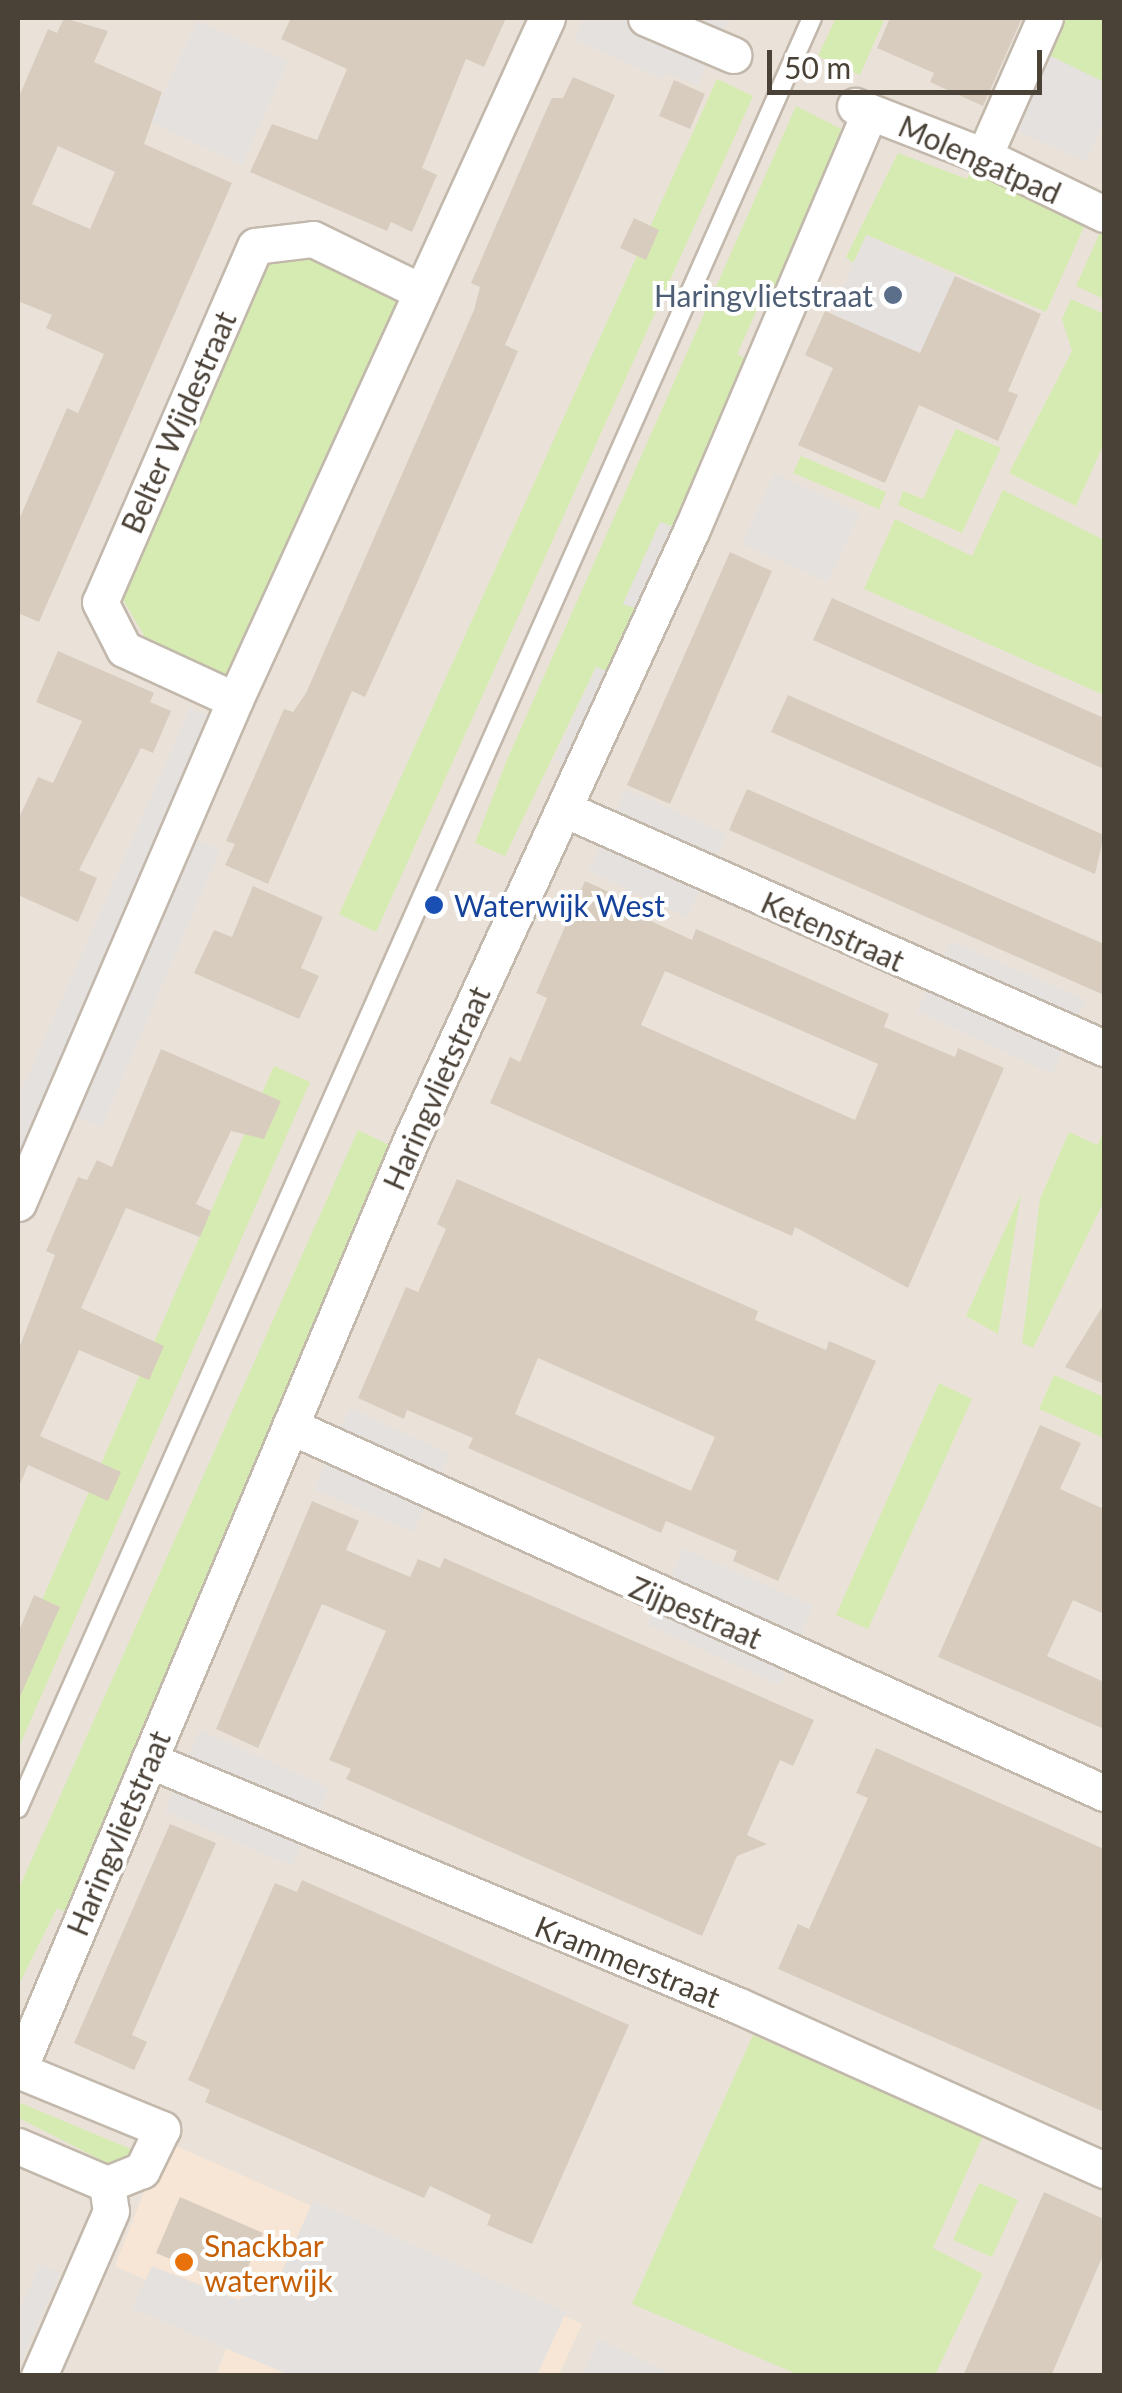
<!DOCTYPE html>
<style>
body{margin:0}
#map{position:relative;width:1122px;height:2393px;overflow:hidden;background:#f5f1ea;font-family:Lato,sans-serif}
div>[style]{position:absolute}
.residential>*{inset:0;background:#eae2d8}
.commercial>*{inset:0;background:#f7e6d5}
.green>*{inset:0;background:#d6ebb1}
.parking>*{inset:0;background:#e4e1de}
.building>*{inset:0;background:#d8ccbf}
.roads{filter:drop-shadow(2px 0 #c2b8ac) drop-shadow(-2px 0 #c2b8ac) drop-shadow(0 2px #c2b8ac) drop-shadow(0 -2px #c2b8ac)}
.lane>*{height:18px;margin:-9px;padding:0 9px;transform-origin:9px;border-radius:9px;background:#fff}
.street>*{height:35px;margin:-17.5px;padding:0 17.5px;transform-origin:17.5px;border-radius:17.5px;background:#fff}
.dots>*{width:28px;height:28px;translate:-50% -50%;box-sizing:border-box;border:5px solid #fff;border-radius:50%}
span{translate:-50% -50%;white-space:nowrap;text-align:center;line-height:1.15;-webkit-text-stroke:8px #fff;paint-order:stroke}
.street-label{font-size:30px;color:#4a4137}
.service-label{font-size:30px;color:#4e5e75}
.right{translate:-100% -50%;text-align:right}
.transit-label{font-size:30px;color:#164399}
.left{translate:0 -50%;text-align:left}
.food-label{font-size:30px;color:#c56008}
.frame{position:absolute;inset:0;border:20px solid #4a4137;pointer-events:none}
.scale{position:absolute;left:767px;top:50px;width:275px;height:45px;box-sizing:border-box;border:5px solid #4a4137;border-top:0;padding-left:12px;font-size:30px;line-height:35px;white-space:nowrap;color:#4a4137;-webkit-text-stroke:8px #fff;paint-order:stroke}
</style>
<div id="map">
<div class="residential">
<div style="clip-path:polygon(18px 18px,1104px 18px,1104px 2375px,18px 2375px)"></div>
</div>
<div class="commercial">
<div style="clip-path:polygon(164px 2141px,582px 2324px,559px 2375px,216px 2375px,237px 2322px,115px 2266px)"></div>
</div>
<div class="green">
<div style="clip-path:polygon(836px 18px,885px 18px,860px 75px,818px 56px)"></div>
<div style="clip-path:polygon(1058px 18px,1104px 18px,1104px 82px,1042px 52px)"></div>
<div style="clip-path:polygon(717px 79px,753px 96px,376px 932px,339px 914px)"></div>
<div style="clip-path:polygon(796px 106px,845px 131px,774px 290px,767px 288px,737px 354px,745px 358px,674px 527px,660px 522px,623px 604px,638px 609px,612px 673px,596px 667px,505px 856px,475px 843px,506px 762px)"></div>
<div style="clip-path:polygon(898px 153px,967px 179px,973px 167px,1087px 220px,1046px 312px,867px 235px,853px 263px,846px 257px)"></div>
<div style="clip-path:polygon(1103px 226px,1104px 227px,1104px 299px,1076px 286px)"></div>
<div style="clip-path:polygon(312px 251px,403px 295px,230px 678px,145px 637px,119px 593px,265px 264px)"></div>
<div style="clip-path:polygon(1071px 299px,1104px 314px,1104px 443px,1076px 506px,1009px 473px,1072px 351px,1062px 319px)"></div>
<div style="clip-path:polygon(956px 429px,1001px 448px,962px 533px,898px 505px,903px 491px,923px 499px)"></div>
<div style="clip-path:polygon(801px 456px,886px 492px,879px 509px,793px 473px)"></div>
<div style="clip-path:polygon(1003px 490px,1104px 540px,1104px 695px,864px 589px,895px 519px,972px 556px)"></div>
<div style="clip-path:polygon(274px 1066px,310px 1082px,18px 1749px,18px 1655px)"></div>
<div style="clip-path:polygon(358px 1130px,412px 1156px,76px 1917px,57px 1908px,18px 1986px,18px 1890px)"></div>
<div style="clip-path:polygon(1104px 1131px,1104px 1201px,1033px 1348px,1022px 1343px,1040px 1199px,1069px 1132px,1097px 1145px)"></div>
<div style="clip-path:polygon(1021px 1194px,998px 1334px,966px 1316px)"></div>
<div style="clip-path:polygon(1054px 1375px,1104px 1397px,1104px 1438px,1039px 1409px)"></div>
<div style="clip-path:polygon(939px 1383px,972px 1399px,868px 1629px,836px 1615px)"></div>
<div style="clip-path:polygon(753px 2035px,983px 2136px,933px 2248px,983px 2274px,935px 2375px,799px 2375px,632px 2304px)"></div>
<div style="clip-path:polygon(18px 2102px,133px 2150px,130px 2163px,113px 2166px,19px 2118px)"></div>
<div style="clip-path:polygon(979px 2183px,1018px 2200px,992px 2257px,953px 2240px)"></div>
</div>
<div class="parking">
<div style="clip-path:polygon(584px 18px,730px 18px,697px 85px,667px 73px,664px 80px,574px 39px)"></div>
<div style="clip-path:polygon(197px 21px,288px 61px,242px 165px,150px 122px)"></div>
<div style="clip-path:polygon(1042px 52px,1104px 82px,1104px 121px,1086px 161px,1008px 128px)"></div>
<div style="clip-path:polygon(866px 235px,955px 276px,921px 354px,832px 314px)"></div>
<div style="clip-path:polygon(774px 473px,860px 513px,828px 582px,742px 544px)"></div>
<div style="clip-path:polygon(660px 522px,674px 527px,638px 609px,623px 604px)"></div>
<div style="clip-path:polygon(596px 667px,612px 673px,569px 767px,554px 760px)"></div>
<div style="clip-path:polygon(190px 708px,237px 728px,189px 837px,220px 850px,101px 1128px,70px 1113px,19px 1230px,18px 1099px)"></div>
<div style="clip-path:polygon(626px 789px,726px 834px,687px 918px,589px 871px)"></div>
<div style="clip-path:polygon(951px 941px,1086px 1000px,1052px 1074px,917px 1011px)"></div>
<div style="clip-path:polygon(350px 1408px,450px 1454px,413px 1532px,314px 1489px)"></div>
<div style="clip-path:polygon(684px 1549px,813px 1606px,780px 1685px,647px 1624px)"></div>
<div style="clip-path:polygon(200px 1730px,329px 1788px,292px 1866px,165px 1811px)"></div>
<div style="clip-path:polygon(313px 2201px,566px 2312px,537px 2375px,289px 2375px,132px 2308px,152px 2266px,238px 2300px,278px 2280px)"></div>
<div style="clip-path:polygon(40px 2264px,60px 2273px,18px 2369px,18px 2314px)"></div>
<div style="clip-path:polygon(599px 2339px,673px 2375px,582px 2375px)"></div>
</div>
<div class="building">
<div style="clip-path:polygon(evenodd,64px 18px,108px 31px,94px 62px,162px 92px,144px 144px,232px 183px,39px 622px,18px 613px,18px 522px,67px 408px,78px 413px,104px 354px,46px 328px,52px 315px,18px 301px,18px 99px,48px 29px,57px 33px,64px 18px,58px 146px,115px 172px,90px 229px,32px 204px,58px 146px)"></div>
<div style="clip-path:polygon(291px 18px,506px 18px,484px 67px,466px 59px,422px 168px,437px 175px,412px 232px,391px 222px,387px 231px,250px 172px,272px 124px,317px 140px,347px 69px,281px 39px)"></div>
<div style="clip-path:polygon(890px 18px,1022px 18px,983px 106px,930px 82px,934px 73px,877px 48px)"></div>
<div style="clip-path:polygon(573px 77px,615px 95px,505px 345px,518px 351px,417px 583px,365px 697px,352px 691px,268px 884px,225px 865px,235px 844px,226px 841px,284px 709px,293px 712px,306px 693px,474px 310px,480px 287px,471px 283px,545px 113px,552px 98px,563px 98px)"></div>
<div style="clip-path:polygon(674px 80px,705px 94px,690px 129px,659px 116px)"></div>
<div style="clip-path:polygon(634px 218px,659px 230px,646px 260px,620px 248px)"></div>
<div style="clip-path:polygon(955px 276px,1041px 314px,1008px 391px,1018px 395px,998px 441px,919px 405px,885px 483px,798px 445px,833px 368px,805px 355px,825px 311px,920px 353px)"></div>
<div style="clip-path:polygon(730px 552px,772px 571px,670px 804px,627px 785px)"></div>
<div style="clip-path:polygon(832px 598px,1104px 718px,1104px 769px,813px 640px)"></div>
<div style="clip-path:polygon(58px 651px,154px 693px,150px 702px,171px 711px,153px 753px,141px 748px,79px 870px,97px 878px,78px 922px,18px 895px,18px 820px,38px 777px,53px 783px,82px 721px,36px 702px)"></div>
<div style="clip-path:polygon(788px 695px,1104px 835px,1095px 874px,771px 732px)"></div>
<div style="clip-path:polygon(747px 789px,1104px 944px,1104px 995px,729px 830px)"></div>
<div style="clip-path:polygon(evenodd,585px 881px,631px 902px,627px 910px,692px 940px,696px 929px,889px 1014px,884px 1027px,955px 1057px,958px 1048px,1004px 1068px,908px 1288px,795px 1227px,792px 1236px,490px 1103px,510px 1057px,520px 1062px,547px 998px,536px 993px,585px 881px,665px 971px,878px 1064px,855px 1120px,641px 1025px,665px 971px)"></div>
<div style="clip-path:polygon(253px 886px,323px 917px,301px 968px,319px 976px,299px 1019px,194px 973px,214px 930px,232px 937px)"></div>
<div style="clip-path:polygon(161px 1049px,281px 1101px,264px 1139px,231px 1131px,196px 1204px,211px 1211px,200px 1237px,126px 1208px,81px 1308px,164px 1346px,149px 1380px,79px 1350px,40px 1436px,121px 1472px,108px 1501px,28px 1465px,18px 1489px,18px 1351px,55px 1255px,46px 1251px,78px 1177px,87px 1180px,97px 1160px,112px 1167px)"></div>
<div style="clip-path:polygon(evenodd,457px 1179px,758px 1311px,755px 1320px,826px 1350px,829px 1341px,876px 1361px,778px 1581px,733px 1561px,737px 1551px,666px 1521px,661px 1533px,468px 1448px,473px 1438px,407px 1410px,404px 1419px,358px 1398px,406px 1287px,418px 1292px,446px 1229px,437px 1224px,457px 1179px,538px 1358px,715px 1437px,691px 1491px,515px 1414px,538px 1358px)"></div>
<div style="clip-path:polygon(1104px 1304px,1104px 1384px,1065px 1367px)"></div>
<div style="clip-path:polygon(1040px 1425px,1081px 1443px,1060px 1489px,1104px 1509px,1104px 1614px,1073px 1600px,1047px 1656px,1104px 1682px,1104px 1729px,938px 1657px)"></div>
<div style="clip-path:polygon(312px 1501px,359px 1521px,346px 1550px,410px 1577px,418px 1559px,440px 1568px,444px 1558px,814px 1720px,793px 1766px,780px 1760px,747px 1835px,767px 1844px,737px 1856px,702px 1936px,346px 1779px,351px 1769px,329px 1760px,386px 1631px,322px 1604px,258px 1748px,216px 1729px)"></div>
<div style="clip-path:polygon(34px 1595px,60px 1607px,18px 1701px,18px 1633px)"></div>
<div style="clip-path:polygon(876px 1748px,1104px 1849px,1104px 2112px,778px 1969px,798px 1924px,809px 1929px,868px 1798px,856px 1793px)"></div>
<div style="clip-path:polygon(170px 1824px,216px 1843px,132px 2035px,147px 2042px,134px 2070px,74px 2043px)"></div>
<div style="clip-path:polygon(302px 1880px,629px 2025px,532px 2244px,487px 2225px,491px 2215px,430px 2186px,424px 2198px,205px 2102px,210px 2090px,188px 2080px,275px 1883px,297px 1892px)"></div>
<div style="clip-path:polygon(1044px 2192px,1104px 2219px,1104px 2253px,1051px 2376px,963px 2376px)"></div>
<div style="clip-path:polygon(180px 2197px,263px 2233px,239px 2288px,156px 2253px)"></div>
</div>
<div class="roads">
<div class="lane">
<div style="left:18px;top:1808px;width:1958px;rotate:-66.08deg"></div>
</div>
<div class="street">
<div style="left:646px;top:18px;width:95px;rotate:23deg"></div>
<div style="left:855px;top:106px;width:138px;rotate:21.2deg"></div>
<div style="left:984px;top:156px;width:133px;rotate:25.8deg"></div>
<div style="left:984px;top:156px;width:151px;rotate:-66.2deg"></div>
<div style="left:420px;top:291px;width:119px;rotate:-154.1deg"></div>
<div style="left:313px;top:239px;width:58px;rotate:173.1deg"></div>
<div style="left:255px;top:246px;width:388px;rotate:113.5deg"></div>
<div style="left:100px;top:602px;width:53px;rotate:62.9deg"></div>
<div style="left:124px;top:649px;width:122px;rotate:24.7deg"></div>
<div style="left:235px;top:700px;width:750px;rotate:-65.42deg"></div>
<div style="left:564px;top:809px;width:591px;rotate:23.87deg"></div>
<div style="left:18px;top:1203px;width:548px;rotate:-66.66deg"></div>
<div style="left:290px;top:1426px;width:893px;rotate:24.27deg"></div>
<div style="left:149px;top:1760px;width:639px;rotate:22.63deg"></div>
<div style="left:739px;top:2006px;width:400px;rotate:24.2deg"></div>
<div style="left:18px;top:2070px;width:156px;rotate:22.3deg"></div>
<div style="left:162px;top:2129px;width:46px;rotate:116deg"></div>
<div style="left:142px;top:2170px;width:38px;rotate:158deg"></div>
<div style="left:107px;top:2184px;width:27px;rotate:82deg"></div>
<div style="left:111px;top:2211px;width:180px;rotate:113.6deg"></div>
<div style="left:18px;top:2071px;width:1013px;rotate:-67.11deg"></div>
<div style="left:412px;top:1138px;width:670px;rotate:-65.31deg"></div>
<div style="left:692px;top:529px;width:453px;rotate:-66.9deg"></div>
<div style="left:18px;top:2146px;width:97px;rotate:23.1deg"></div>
</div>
</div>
<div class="dots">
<div style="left:893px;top:295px;background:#5c6f8a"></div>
<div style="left:434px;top:905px;background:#1a4fb4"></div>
<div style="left:184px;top:2262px;background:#e8710a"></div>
</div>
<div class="street-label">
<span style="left:980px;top:159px;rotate:24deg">Molengatpad</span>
<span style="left:178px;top:422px;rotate:-66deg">Belter Wijdestraat</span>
<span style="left:833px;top:931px;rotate:24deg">Ketenstraat</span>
<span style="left:436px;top:1088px;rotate:-66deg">Haringvlietstraat</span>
<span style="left:696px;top:1612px;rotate:23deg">Zijpestraat</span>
<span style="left:118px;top:1833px;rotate:-67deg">Haringvlietstraat</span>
<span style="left:628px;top:1961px;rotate:22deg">Krammerstraat</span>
</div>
<div class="service-label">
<span class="right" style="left:873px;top:295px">Haringvlietstraat</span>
</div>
<div class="transit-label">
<span class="left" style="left:454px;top:905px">Waterwijk West</span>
</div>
<div class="food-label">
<span class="left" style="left:204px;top:2262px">Snackbar<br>waterwijk</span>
</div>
<div class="frame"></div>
<div class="scale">50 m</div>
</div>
